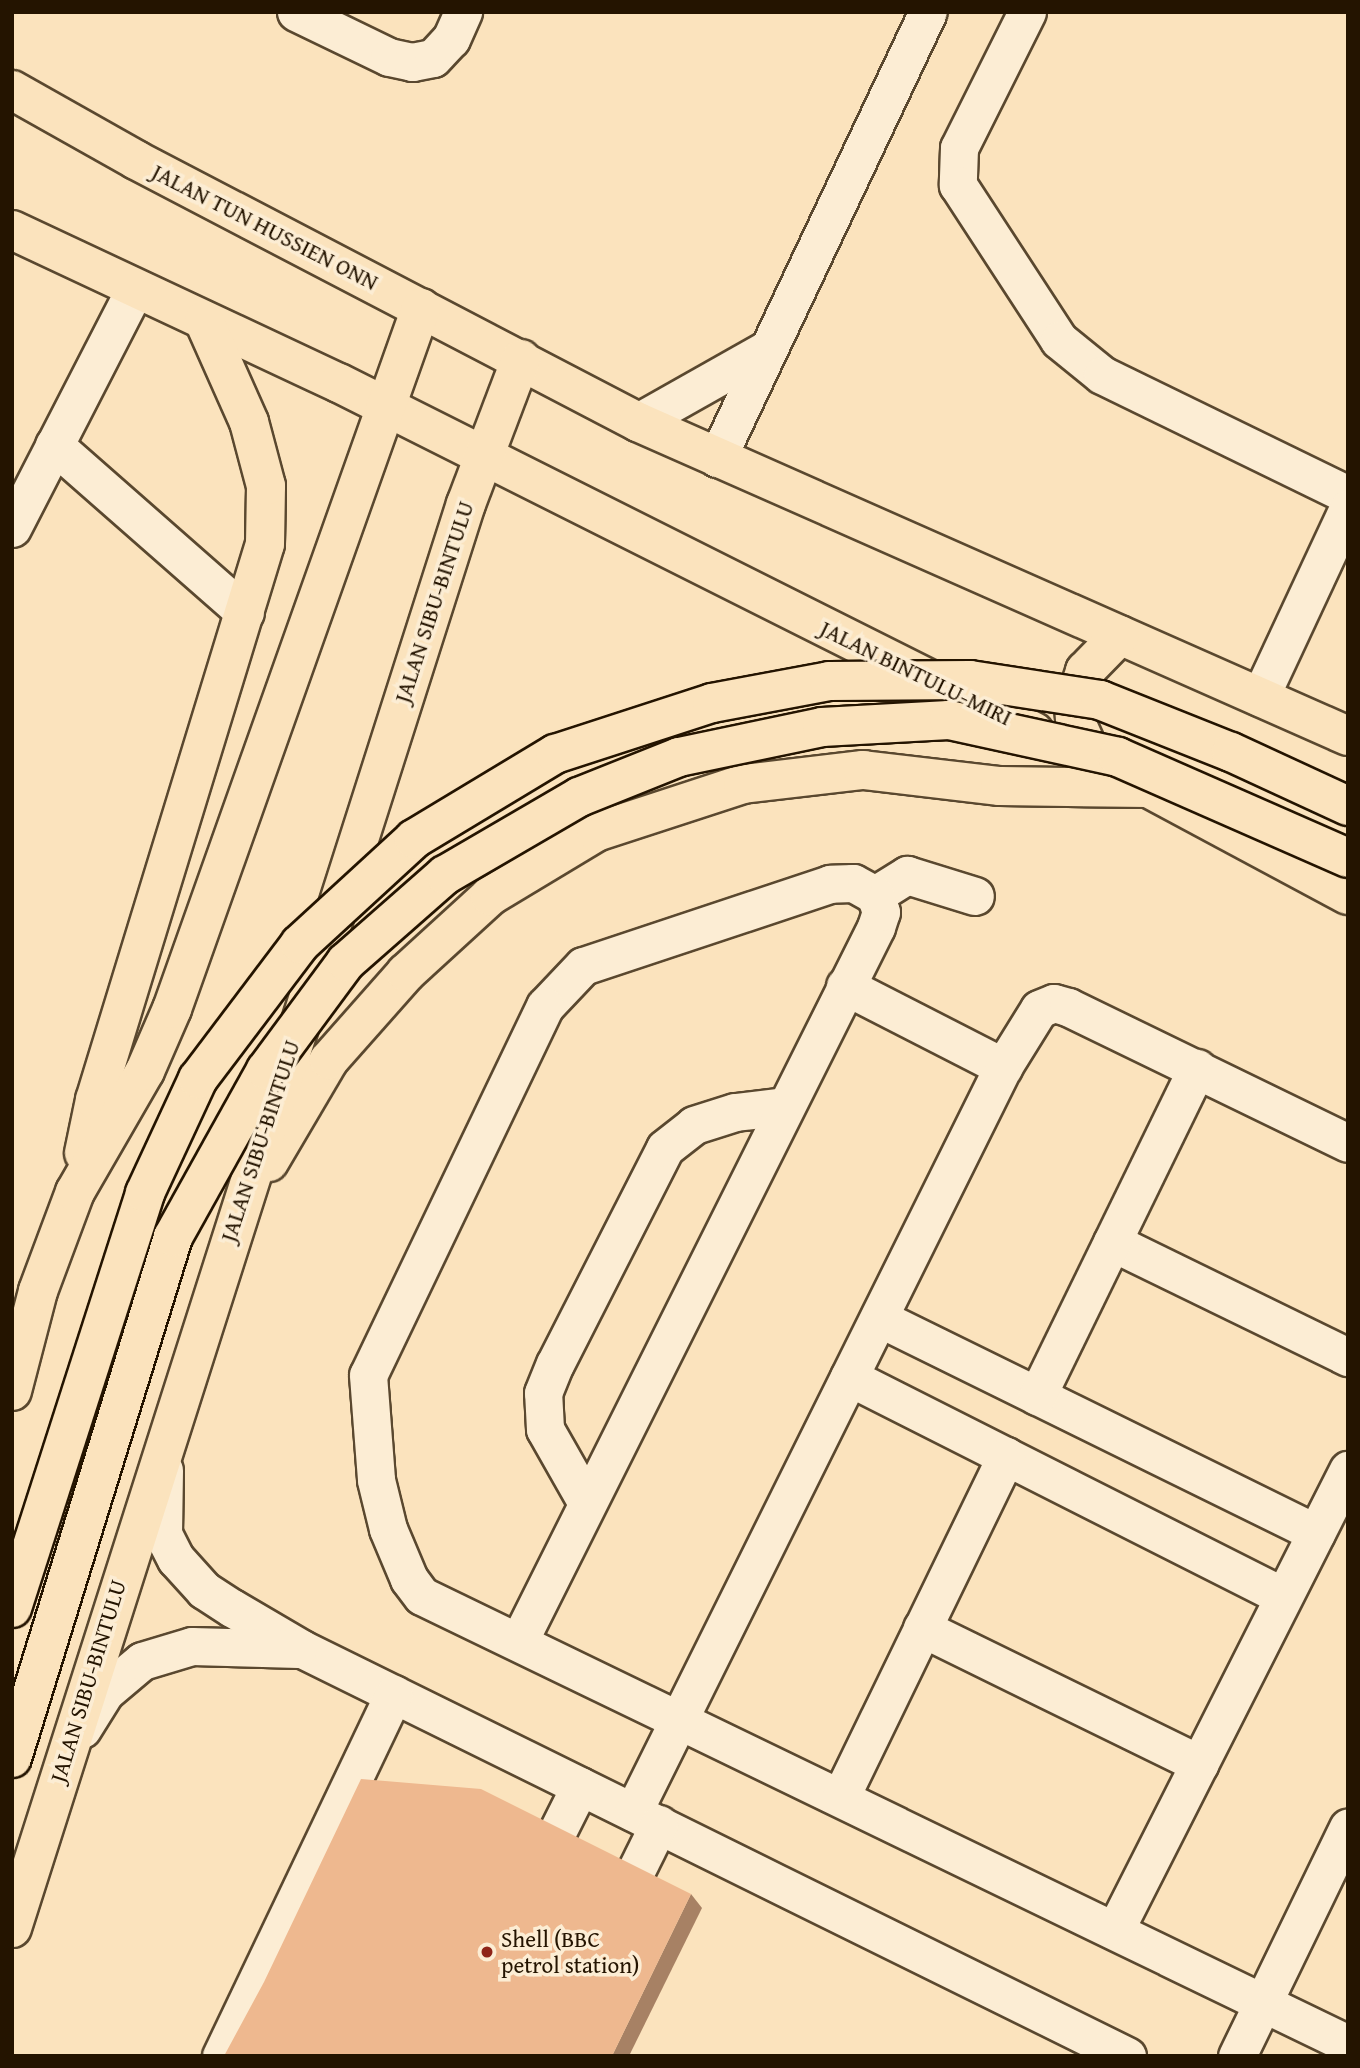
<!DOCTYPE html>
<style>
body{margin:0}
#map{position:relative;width:1360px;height:2068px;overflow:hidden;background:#fbe3bd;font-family:"Gentium Book Plus",serif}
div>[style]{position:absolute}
.roads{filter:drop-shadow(2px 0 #5a482f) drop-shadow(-2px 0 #5a482f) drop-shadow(0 2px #5a482f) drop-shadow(0 -2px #5a482f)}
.minor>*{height:37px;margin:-18.5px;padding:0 18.5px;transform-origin:18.5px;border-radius:18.5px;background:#fcedd4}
.major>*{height:38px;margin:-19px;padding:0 19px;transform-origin:19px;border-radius:19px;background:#fbe3bd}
.bridges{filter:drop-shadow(2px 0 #241400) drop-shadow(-2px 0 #241400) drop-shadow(0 2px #241400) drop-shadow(0 -2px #241400)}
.highway-bridge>*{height:38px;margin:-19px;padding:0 19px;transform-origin:19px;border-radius:19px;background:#fbe3bd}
.shaded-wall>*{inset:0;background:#a78164}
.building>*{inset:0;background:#eeb88f}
.dots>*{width:19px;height:19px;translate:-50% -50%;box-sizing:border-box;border:4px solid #fcedd4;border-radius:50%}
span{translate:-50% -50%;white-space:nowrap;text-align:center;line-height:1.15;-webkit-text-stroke:7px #fcedd4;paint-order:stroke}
.street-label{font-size:23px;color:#241400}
.poi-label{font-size:23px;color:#241400}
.left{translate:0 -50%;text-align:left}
.frame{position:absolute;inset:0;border:14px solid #241400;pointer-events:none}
</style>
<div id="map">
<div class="roads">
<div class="minor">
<div style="left:296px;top:12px;width:103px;rotate:25.8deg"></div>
<div style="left:389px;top:57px;width:24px;rotate:12deg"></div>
<div style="left:412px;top:62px;width:21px;rotate:-11deg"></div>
<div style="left:433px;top:58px;width:26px;rotate:-47deg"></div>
<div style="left:451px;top:39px;width:30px;rotate:-66deg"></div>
<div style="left:1027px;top:12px;width:152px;rotate:116.6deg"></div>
<div style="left:959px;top:148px;width:37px;rotate:92deg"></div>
<div style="left:958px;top:185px;width:185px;rotate:56.9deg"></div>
<div style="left:1059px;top:340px;width:55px;rotate:39.1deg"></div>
<div style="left:1102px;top:375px;width:274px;rotate:26deg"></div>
<div style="left:638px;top:422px;width:145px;rotate:-29.4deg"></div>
<div style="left:54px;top:445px;width:254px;rotate:41.3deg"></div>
<div style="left:717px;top:458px;width:493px;rotate:-64.7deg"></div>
<div style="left:12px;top:528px;width:269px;rotate:-62.8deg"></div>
<div style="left:1260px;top:697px;width:208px;rotate:-65deg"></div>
<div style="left:875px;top:895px;width:38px;rotate:-32deg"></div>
<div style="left:907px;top:875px;width:71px;rotate:17.2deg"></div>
<div style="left:845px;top:986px;width:178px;rotate:27.1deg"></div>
<div style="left:1112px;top:1242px;width:263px;rotate:26deg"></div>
<div style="left:879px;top:1318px;width:487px;rotate:26.2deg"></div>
<div style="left:849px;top:1377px;width:486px;rotate:26.8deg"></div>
<div style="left:1037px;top:1396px;width:365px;rotate:-64deg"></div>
<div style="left:164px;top:1470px;width:64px;rotate:90.9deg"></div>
<div style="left:163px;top:1534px;width:28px;rotate:63deg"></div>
<div style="left:176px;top:1559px;width:42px;rotate:47.9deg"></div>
<div style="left:204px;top:1590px;width:33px;rotate:33deg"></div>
<div style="left:232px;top:1608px;width:81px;rotate:30.4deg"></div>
<div style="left:302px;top:1649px;width:920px;rotate:26.26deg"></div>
<div style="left:587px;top:1503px;width:85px;rotate:-119.6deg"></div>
<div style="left:545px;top:1429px;width:36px;rotate:-93deg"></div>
<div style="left:543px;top:1393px;width:31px;rotate:-68deg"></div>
<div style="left:555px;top:1364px;width:242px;rotate:-63deg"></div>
<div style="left:665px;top:1148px;width:37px;rotate:-38deg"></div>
<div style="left:694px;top:1125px;width:43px;rotate:-17.6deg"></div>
<div style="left:735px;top:1112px;width:50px;rotate:-6.8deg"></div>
<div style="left:922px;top:1628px;width:309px;rotate:26.1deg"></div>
<div style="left:519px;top:1641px;width:798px;rotate:-63.43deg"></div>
<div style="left:876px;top:927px;width:16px;rotate:-72deg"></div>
<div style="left:881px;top:912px;width:18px;rotate:-109deg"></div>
<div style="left:875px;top:895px;width:25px;rotate:-151deg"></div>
<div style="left:853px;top:883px;width:23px;rotate:178deg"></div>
<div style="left:830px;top:884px;width:260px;rotate:161.6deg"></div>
<div style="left:583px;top:966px;width:55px;rotate:133.5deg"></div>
<div style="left:545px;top:1006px;width:409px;rotate:115.6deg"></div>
<div style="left:368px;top:1375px;width:105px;rotate:85.6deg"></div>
<div style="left:376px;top:1480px;width:50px;rotate:76.2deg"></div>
<div style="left:388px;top:1529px;width:54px;rotate:67.2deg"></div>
<div style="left:409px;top:1579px;width:21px;rotate:53deg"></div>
<div style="left:422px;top:1596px;width:1029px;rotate:25.82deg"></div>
<div style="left:82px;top:1729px;width:44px;rotate:-58.1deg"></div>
<div style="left:105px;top:1692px;width:48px;rotate:-40deg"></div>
<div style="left:142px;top:1661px;width:52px;rotate:-16.7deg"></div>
<div style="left:192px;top:1646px;width:106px;rotate:1.6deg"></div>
<div style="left:841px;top:1796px;width:378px;rotate:-64.1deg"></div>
<div style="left:633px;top:1812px;width:832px;rotate:-63.59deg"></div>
<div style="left:1003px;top:1067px;width:68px;rotate:-58.2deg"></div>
<div style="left:1039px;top:1009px;width:16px;rotate:-22deg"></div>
<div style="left:1054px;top:1003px;width:15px;rotate:16deg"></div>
<div style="left:1068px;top:1007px;width:311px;rotate:25.9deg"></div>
<div style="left:537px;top:1872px;width:96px;rotate:-63.4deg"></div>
<div style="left:616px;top:1911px;width:97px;rotate:-63.7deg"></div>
<div style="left:1115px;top:1930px;width:516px;rotate:-63.14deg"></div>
<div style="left:221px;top:2056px;width:401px;rotate:-64.5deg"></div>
<div style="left:1237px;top:2056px;width:254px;rotate:-64.1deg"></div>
</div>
<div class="major">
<div style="left:12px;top:90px;width:142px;rotate:29.4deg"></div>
<div style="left:136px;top:160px;width:566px;rotate:27.56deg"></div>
<div style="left:638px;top:422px;width:776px;rotate:23.86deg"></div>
<div style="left:12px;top:230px;width:361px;rotate:25.1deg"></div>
<div style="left:339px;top:383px;width:778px;rotate:26.66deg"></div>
<div style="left:1094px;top:762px;width:46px;rotate:-114.3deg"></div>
<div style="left:1075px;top:720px;width:15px;rotate:-94deg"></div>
<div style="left:1074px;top:705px;width:36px;rotate:-72deg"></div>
<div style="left:1085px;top:671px;width:50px;rotate:-45.8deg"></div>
<div style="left:1139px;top:783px;width:237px;rotate:28.2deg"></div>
<div style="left:84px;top:1153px;width:54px;rotate:-78.3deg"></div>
<div style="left:95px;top:1100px;width:581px;rotate:-73deg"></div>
<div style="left:265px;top:544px;width:58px;rotate:-89deg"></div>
<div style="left:266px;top:486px;width:66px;rotate:-104.9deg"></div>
<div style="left:249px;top:422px;width:111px;rotate:-114deg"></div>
<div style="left:269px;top:1162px;width:118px;rotate:-59.5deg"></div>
<div style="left:329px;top:1060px;width:116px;rotate:-48.5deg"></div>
<div style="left:406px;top:973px;width:114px;rotate:-42.5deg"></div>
<div style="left:490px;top:896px;width:124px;rotate:-31.1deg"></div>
<div style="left:596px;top:832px;width:155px;rotate:-18.1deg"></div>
<div style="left:743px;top:784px;width:121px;rotate:-6.7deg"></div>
<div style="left:863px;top:770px;width:138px;rotate:6.7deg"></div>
<div style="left:1000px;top:786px;width:148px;rotate:0.8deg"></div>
<div style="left:12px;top:1391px;width:103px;rotate:-75.4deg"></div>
<div style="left:38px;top:1291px;width:106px;rotate:-69.5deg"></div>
<div style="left:75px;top:1192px;width:140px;rotate:-60deg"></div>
<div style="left:145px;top:1071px;width:68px;rotate:-66.5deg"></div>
<div style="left:172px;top:1009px;width:744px;rotate:-70.44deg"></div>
<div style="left:12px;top:1928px;width:1495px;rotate:-72.32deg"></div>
<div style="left:466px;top:504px;width:155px;rotate:-69.2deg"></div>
</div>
</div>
<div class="bridges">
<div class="highway-bridge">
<div style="left:12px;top:1608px;width:436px;rotate:-72.2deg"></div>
<div style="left:145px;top:1193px;width:126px;rotate:-65.1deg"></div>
<div style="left:198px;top:1079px;width:169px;rotate:-52.9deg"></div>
<div style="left:300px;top:944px;width:155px;rotate:-42.6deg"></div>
<div style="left:414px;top:839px;width:165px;rotate:-31.1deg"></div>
<div style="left:555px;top:754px;width:165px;rotate:-18deg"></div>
<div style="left:712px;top:703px;width:119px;rotate:-10.6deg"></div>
<div style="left:829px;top:681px;width:141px;rotate:-0.4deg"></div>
<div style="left:970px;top:680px;width:132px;rotate:8.7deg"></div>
<div style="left:1100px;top:700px;width:141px;rotate:21.7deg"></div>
<div style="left:1231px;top:752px;width:129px;rotate:24.8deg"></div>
<div style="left:12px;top:1758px;width:545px;rotate:-72.83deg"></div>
<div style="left:173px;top:1237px;width:191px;rotate:-60.9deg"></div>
<div style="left:266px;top:1070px;width:134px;rotate:-53.5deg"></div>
<div style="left:346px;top:962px;width:132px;rotate:-41.3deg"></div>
<div style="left:445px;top:875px;width:155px;rotate:-30.2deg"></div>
<div style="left:579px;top:797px;width:108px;rotate:-21.8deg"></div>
<div style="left:679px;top:757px;width:146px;rotate:-11.8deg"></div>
<div style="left:822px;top:727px;width:127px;rotate:-3.2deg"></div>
<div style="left:949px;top:720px;width:173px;rotate:12.3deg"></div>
<div style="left:1118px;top:757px;width:251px;rotate:23.7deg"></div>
</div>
</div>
<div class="shaded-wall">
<div style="clip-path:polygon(691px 1894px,702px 1908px,629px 2056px,612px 2056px)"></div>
</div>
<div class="building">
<div style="clip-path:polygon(361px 1779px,481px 1789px,691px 1894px,612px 2056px,224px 2056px,264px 1982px)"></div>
</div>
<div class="dots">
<div style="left:487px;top:1952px;background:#8f2418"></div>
</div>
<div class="street-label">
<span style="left:265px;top:227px;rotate:27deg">JALAN TUN HUSSIEN ONN</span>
<span style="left:434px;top:602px;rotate:-72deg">JALAN SIBU-BINTULU</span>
<span style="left:916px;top:673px;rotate:26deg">JALAN BINTULU-MIRI</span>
<span style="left:260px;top:1141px;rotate:-72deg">JALAN SIBU-BINTULU</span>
<span style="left:88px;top:1681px;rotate:-73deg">JALAN SIBU-BINTULU</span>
</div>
<div class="poi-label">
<span class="left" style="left:501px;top:1952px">Shell (BBC<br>petrol station)</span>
</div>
<div class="frame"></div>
</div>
